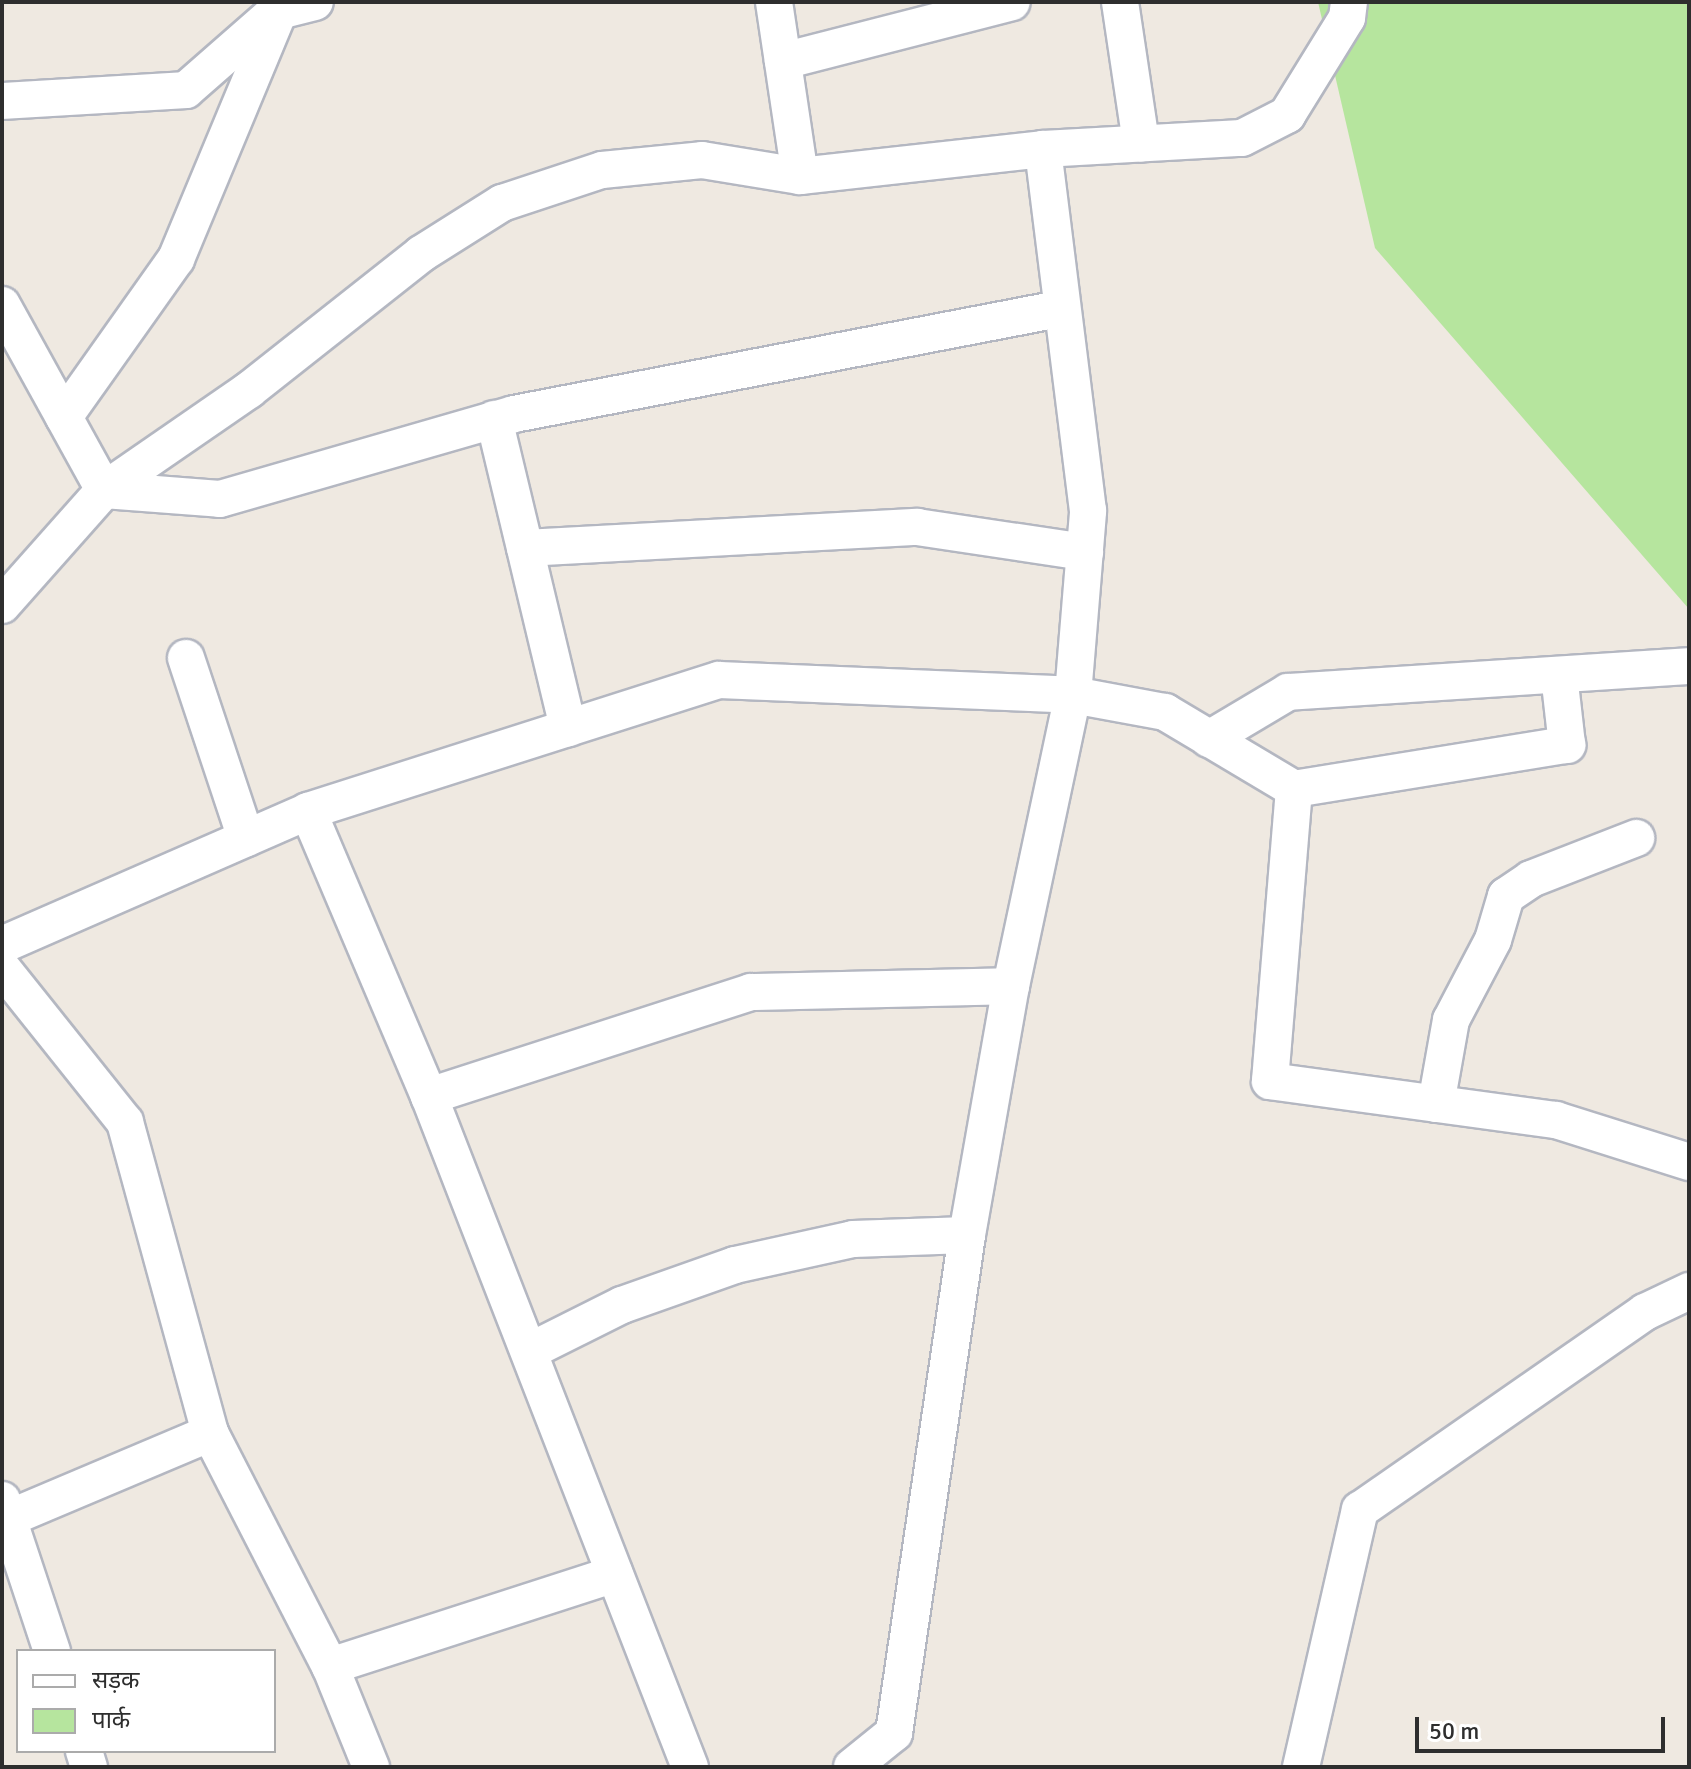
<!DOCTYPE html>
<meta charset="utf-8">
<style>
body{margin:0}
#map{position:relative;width:1691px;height:1769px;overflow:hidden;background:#efe9e1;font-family:Signika,"Noto Sans Devanagari",sans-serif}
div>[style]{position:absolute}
.green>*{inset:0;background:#b6e59e}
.roads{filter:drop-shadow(2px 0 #b4b7c1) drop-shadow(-2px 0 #b4b7c1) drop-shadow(0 2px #b4b7c1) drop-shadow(0 -2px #b4b7c1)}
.minor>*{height:36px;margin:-18px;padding:0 18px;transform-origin:18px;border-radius:18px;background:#fff}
span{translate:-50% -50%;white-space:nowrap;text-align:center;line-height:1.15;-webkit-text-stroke:6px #fff;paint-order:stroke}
.frame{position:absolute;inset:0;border:4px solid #2e2e2e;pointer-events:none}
.legend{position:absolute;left:16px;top:1649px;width:260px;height:104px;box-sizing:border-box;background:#fff;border:2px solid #ababab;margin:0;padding:10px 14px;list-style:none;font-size:24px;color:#2e2e2e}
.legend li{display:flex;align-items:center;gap:16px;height:40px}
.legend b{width:40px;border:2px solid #ababab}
.scale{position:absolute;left:1415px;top:1717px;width:250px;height:36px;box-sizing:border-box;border:4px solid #2e2e2e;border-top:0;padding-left:10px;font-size:24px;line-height:28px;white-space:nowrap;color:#2e2e2e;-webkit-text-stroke:6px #fff;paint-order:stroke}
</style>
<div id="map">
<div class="green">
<div style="clip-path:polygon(1318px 2px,1689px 2px,1689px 609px,1375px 248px)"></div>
</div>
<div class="roads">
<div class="minor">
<div style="left:774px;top:2px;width:176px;rotate:81.5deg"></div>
<div style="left:1120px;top:2px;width:143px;rotate:81.5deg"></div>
<div style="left:783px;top:61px;width:236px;rotate:-14.4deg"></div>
<div style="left:2px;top:101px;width:184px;rotate:-3.4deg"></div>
<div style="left:186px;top:90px;width:118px;rotate:-41.2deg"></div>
<div style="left:275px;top:12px;width:41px;rotate:-14deg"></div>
<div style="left:2px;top:305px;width:211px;rotate:61.1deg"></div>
<div style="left:104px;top:490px;width:116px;rotate:4.4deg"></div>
<div style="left:220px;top:499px;width:306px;rotate:-16.1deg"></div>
<div style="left:514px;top:414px;width:555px;rotate:-10.91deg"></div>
<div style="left:64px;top:417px;width:194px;rotate:-54.7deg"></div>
<div style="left:176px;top:259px;width:278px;rotate:-67.4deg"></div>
<div style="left:494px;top:419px;width:318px;rotate:76.5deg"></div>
<div style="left:525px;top:548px;width:393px;rotate:-3.1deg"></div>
<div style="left:917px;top:527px;width:170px;rotate:8.5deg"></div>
<div style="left:2px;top:605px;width:154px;rotate:-48.4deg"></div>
<div style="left:104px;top:490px;width:176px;rotate:-34.6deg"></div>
<div style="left:249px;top:390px;width:219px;rotate:-38.3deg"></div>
<div style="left:421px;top:254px;width:96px;rotate:-32.2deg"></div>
<div style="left:502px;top:203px;width:105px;rotate:-18.3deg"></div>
<div style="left:602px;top:170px;width:100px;rotate:-5.7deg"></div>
<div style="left:702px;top:160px;width:99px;rotate:9.3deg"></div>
<div style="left:800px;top:176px;width:244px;rotate:-6.3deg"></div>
<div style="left:1043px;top:149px;width:199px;rotate:-3.2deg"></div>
<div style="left:1242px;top:138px;width:51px;rotate:-27.1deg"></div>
<div style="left:1287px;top:115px;width:114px;rotate:-58.3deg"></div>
<div style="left:1347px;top:18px;width:16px;rotate:-83deg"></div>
<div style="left:186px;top:658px;width:190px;rotate:71.6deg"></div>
<div style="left:1209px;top:739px;width:92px;rotate:-30.7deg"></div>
<div style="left:1288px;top:692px;width:402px;rotate:-3.7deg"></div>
<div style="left:1294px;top:789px;width:277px;rotate:-9.2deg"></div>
<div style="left:1567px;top:745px;width:70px;rotate:-96.5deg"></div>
<div style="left:308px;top:811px;width:310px;rotate:67deg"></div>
<div style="left:429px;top:1096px;width:720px;rotate:68.75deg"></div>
<div style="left:2px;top:945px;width:334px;rotate:-23.6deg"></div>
<div style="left:308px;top:811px;width:431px;rotate:-17.7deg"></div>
<div style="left:719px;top:680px;width:354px;rotate:2.4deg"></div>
<div style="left:1073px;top:695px;width:94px;rotate:10.5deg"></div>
<div style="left:1165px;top:712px;width:150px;rotate:30.8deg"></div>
<div style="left:1294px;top:789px;width:293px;rotate:94.7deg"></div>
<div style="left:1270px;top:1081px;width:289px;rotate:7.8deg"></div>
<div style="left:1556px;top:1120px;width:139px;rotate:17.5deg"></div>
<div style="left:2px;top:968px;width:197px;rotate:51.4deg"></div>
<div style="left:125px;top:1122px;width:322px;rotate:74.7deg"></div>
<div style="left:210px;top:1433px;width:262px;rotate:62.8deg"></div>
<div style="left:330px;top:1666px;width:109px;rotate:67.9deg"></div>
<div style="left:429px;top:1096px;width:338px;rotate:-17.9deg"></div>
<div style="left:751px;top:992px;width:260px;rotate:-1.3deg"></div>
<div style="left:1436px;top:1104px;width:85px;rotate:-79.9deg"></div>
<div style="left:1451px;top:1020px;width:90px;rotate:-62.3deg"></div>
<div style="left:1493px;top:940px;width:46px;rotate:-73.5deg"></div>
<div style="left:1506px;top:896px;width:30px;rotate:-34deg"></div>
<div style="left:1531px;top:879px;width:113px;rotate:-21.3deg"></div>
<div style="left:530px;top:1351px;width:103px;rotate:-26.6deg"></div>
<div style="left:622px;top:1305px;width:120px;rotate:-19.5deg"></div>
<div style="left:735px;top:1265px;width:121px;rotate:-12.4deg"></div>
<div style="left:853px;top:1239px;width:114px;rotate:-2deg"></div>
<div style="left:2px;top:1500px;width:159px;rotate:71.7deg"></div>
<div style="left:2px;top:1521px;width:226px;rotate:-22.9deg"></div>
<div style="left:330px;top:1666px;width:299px;rotate:-17.9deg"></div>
<div style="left:84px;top:1751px;width:17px;rotate:73deg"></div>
<div style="left:852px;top:1767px;width:54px;rotate:-39deg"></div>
<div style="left:894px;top:1733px;width:503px;rotate:-81.66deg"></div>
<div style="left:967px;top:1235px;width:253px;rotate:-80deg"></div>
<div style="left:1011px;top:986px;width:298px;rotate:-78deg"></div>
<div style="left:1073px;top:695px;width:185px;rotate:-85.3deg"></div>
<div style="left:1088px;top:511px;width:365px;rotate:-97.1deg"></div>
<div style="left:1301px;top:1767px;width:264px;rotate:-77.1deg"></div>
<div style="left:1360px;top:1510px;width:347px;rotate:-34.8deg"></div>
<div style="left:1645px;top:1312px;width:49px;rotate:-25.5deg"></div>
</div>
</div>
<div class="frame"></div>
<ul class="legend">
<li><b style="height:10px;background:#fff"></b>सड़क</li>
<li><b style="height:22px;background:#b6e59e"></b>पार्क</li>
</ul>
<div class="scale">50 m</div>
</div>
